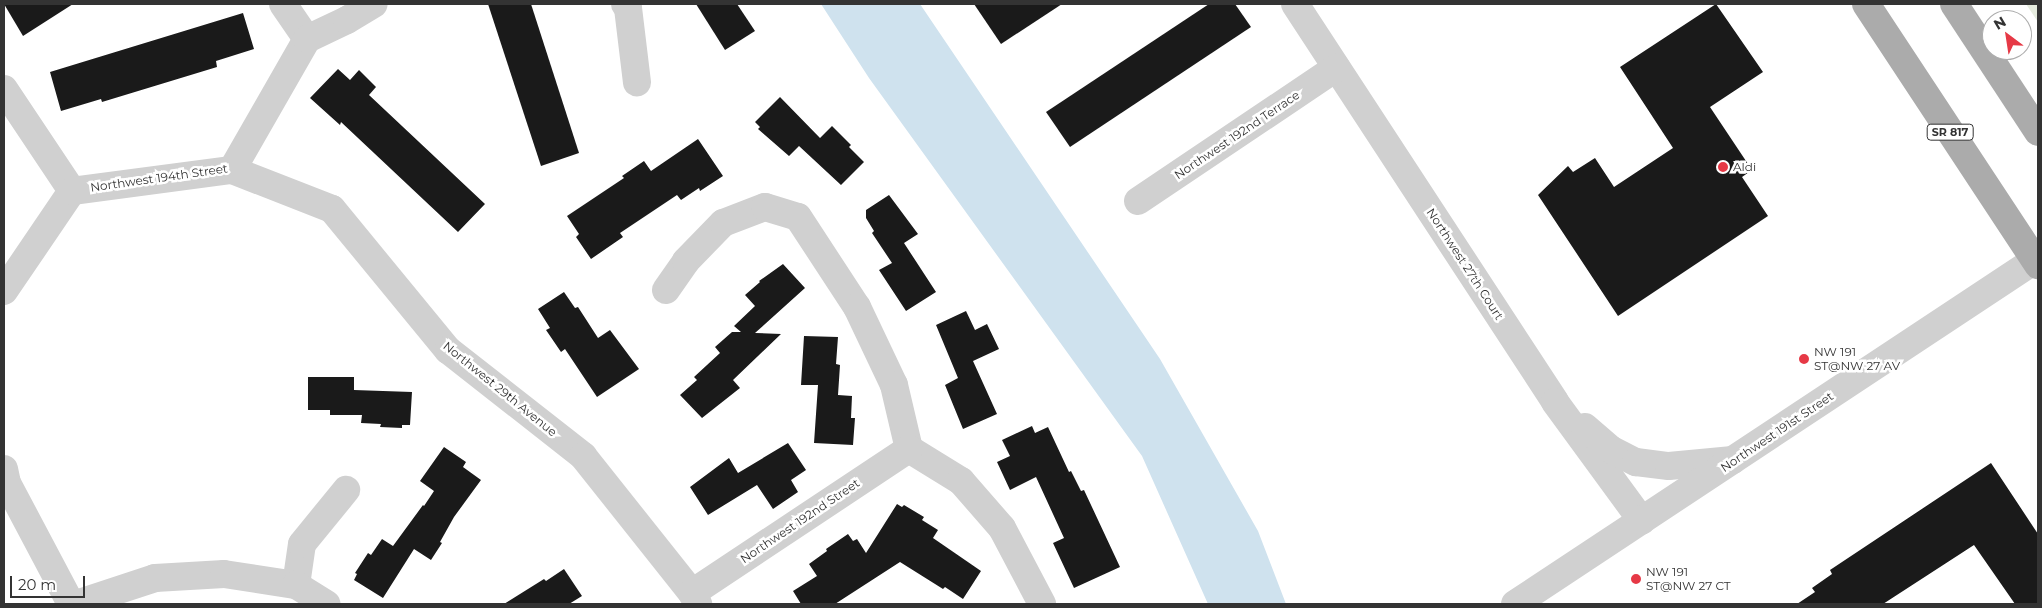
<!DOCTYPE html>
<style>
body{margin:0}
#map{position:relative;width:2042px;height:608px;overflow:hidden;background:#fff;font-family:Montserrat,sans-serif}
div>[style]{position:absolute}
.green>*{inset:0;background:#e6ecdf}
.water>*{inset:0;background:#cfe2ee}
.building>*{inset:0;background:#1a1a1a}
.minor>*{height:28px;margin:-14px;padding:0 14px;transform-origin:14px;border-radius:14px;background:#d0d0d0}
.major>*{height:28px;margin:-14px;padding:0 14px;transform-origin:14px;border-radius:14px;background:#ababab}
.dots>*{width:14px;height:14px;translate:-50% -50%;box-sizing:border-box;border:2px solid #fff;border-radius:50%}
span{translate:-50% -50%;white-space:nowrap;text-align:center;line-height:1.15;-webkit-text-stroke:5px #fff;paint-order:stroke}
.shield-label span{padding:1px 4px;background:#fff;border:1px solid;border-radius:4px;-webkit-text-stroke-width:0}
.shield-label{font-size:11px;color:#333;font-weight:700}
.street-label{font-size:12px;color:#333}
.poi-label{font-size:12px;color:#333}
.left{translate:0 -50%;text-align:left}
.frame{position:absolute;inset:0;border:5px solid #333;pointer-events:none}
.north{position:absolute;left:1982px;top:10px;width:50px;height:50px;box-sizing:border-box;background:#fff;border:1px solid #adadad;border-radius:50%;rotate:329deg;font-size:14px;font-weight:700;line-height:20px;text-align:center;color:#333}
.north::after{content:'';display:block;margin:auto;width:18px;height:22px;background:#e63946;clip-path:polygon(50% 0,100% 100%,50% 72%,0 100%)}
.scale{position:absolute;left:10px;top:576px;width:75px;height:22px;box-sizing:border-box;border:2px solid #333;border-top:0;padding-left:6px;font-size:15px;line-height:18px;white-space:nowrap;color:#333;-webkit-text-stroke:4px #fff;paint-order:stroke}
</style>
<div id="map">
<div class="green">
<div style="clip-path:polygon(2026px 4px,2038px 4px,2038px 22px)"></div>
</div>
<div class="water">
<div style="clip-path:polygon(821px 4px,920px 4px,1160px 359px,1258px 531px,1286px 604px,1208px 604px,1142px 456px,869px 78px)"></div>
</div>
<div class="building">
<div style="clip-path:polygon(4px 4px,73px 4px,23px 36px)"></div>
<div style="clip-path:polygon(488px 4px,531px 4px,579px 153px,541px 166px)"></div>
<div style="clip-path:polygon(696px 4px,737px 4px,755px 31px,725px 50px)"></div>
<div style="clip-path:polygon(974px 4px,1062px 4px,1001px 44px)"></div>
<div style="clip-path:polygon(1209px 4px,1235px 4px,1251px 27px,1070px 147px,1046px 112px)"></div>
<div style="clip-path:polygon(1716px 4px,1763px 72px,1710px 107px,1752px 170px,1742px 177px,1768px 216px,1618px 316px,1538px 195px,1568px 166px,1573px 172px,1595px 158px,1614px 187px,1673px 148px,1620px 67px)"></div>
<div style="clip-path:polygon(243px 13px,254px 49px,216px 61px,217px 67px,102px 102px,101px 99px,61px 111px,50px 72px)"></div>
<div style="clip-path:polygon(338px 69px,350px 80px,359px 70px,376px 87px,369px 95px,485px 204px,458px 232px,341px 122px,340px 125px,310px 98px)"></div>
<div style="clip-path:polygon(780px 97px,820px 138px,832px 126px,851px 145px,849px 147px,864px 162px,841px 185px,799px 146px,789px 156px,758px 129px,760px 127px,755px 122px)"></div>
<div style="clip-path:polygon(698px 139px,723px 176px,700px 191px,699px 188px,681px 200px,677px 195px,620px 233px,623px 237px,591px 259px,576px 237px,579px 234px,567px 216px,624px 178px,622px 176px,644px 161px,651px 171px)"></div>
<div style="clip-path:polygon(889px 195px,918px 234px,904px 243px,936px 292px,906px 311px,879px 270px,892px 263px,872px 233px,874px 231px,866px 218px,866px 210px)"></div>
<div style="clip-path:polygon(783px 264px,805px 288px,755px 333px,781px 334px,733px 380px,740px 388px,702px 418px,680px 395px,697px 380px,694px 377px,720px 353px,715px 347px,732px 332px,741px 332px,734px 326px,755px 306px,745px 295px,760px 282px,759px 281px)"></div>
<div style="clip-path:polygon(564px 292px,575px 308px,578px 307px,598px 338px,610px 330px,639px 369px,597px 397px,565px 349px,561px 352px,546px 330px,550px 328px,538px 309px)"></div>
<div style="clip-path:polygon(966px 311px,975px 330px,987px 324px,999px 349px,973px 361px,997px 414px,963px 429px,945px 385px,958px 378px,936px 325px)"></div>
<div style="clip-path:polygon(804px 336px,838px 337px,836px 364px,840px 365px,838px 395px,852px 396px,851px 418px,855px 418px,853px 445px,814px 443px,818px 385px,801px 385px)"></div>
<div style="clip-path:polygon(308px 377px,354px 377px,354px 390px,412px 392px,410px 425px,402px 425px,402px 428px,380px 427px,381px 424px,361px 423px,362px 415px,330px 415px,330px 410px,308px 410px)"></div>
<div style="clip-path:polygon(1032px 426px,1035px 433px,1048px 427px,1069px 472px,1071px 471px,1081px 491px,1084px 490px,1120px 567px,1074px 588px,1053px 543px,1064px 538px,1036px 477px,1010px 490px,997px 462px,1010px 456px,1002px 440px)"></div>
<div style="clip-path:polygon(788px 443px,806px 470px,791px 480px,798px 492px,773px 509px,757px 485px,708px 515px,690px 487px,729px 458px,738px 473px)"></div>
<div style="clip-path:polygon(444px 447px,466px 462px,463px 467px,481px 480px,454px 517px,440px 542px,442px 543px,431px 560px,414px 549px,383px 598px,354px 580px,357px 574px,355px 573px,368px 553px,371px 555px,382px 539px,393px 546px,423px 505px,424px 506px,434px 491px,420px 481px)"></div>
<div style="clip-path:polygon(1991px 463px,2038px 534px,2038px 604px,2015px 604px,1974px 545px,1883px 604px,1797px 604px,1815px 592px,1812px 588px,1832px 574px,1830px 570px)"></div>
<div style="clip-path:polygon(897px 504px,902px 507px,904px 505px,924px 517px,922px 520px,938px 530px,933px 538px,981px 571px,963px 599px,945px 587px,943px 589px,900px 562px,835px 604px,801px 604px,793px 591px,817px 576px,809px 564px,827px 551px,826px 549px,848px 534px,853px 541px,857px 539px,866px 553px)"></div>
<div style="clip-path:polygon(564px 569px,582px 596px,569px 604px,504px 604px,544px 579px,546px 581px)"></div>
</div>
<div class="minor">
<div style="left:283px;top:4px;width:42px;rotate:55.6deg"></div>
<div style="left:625px;top:4px;width:5px;rotate:53deg"></div>
<div style="left:628px;top:8px;width:75px;rotate:83.1deg"></div>
<div style="left:1295px;top:4px;width:475px;rotate:56.8deg"></div>
<div style="left:1555px;top:402px;width:147px;rotate:53.8deg"></div>
<div style="left:4px;top:89px;width:123px;rotate:56.3deg"></div>
<div style="left:232px;top:170px;width:107px;rotate:21.3deg"></div>
<div style="left:332px;top:209px;width:183px;rotate:50.6deg"></div>
<div style="left:448px;top:350px;width:172px;rotate:38.1deg"></div>
<div style="left:583px;top:456px;width:175px;rotate:51.5deg"></div>
<div style="left:692px;top:593px;width:13px;rotate:61deg"></div>
<div style="left:1138px;top:201px;width:239px;rotate:-33.9deg"></div>
<div style="left:666px;top:290px;width:35px;rotate:-55deg"></div>
<div style="left:686px;top:261px;width:53px;rotate:-45.8deg"></div>
<div style="left:723px;top:223px;width:45px;rotate:-20.9deg"></div>
<div style="left:765px;top:207px;width:34px;rotate:17deg"></div>
<div style="left:798px;top:217px;width:108px;rotate:56.8deg"></div>
<div style="left:857px;top:307px;width:86px;rotate:64.6deg"></div>
<div style="left:894px;top:385px;width:66px;rotate:76.8deg"></div>
<div style="left:909px;top:449px;width:61px;rotate:31.6deg"></div>
<div style="left:961px;top:481px;width:62px;rotate:48.9deg"></div>
<div style="left:1002px;top:528px;width:86px;rotate:62.2deg"></div>
<div style="left:4px;top:291px;width:121px;rotate:-55.8deg"></div>
<div style="left:72px;top:191px;width:161px;rotate:-7.5deg"></div>
<div style="left:232px;top:170px;width:151px;rotate:-60.2deg"></div>
<div style="left:307px;top:39px;width:44px;rotate:-25.4deg"></div>
<div style="left:347px;top:20px;width:31px;rotate:-31deg"></div>
<div style="left:1585px;top:427px;width:33px;rotate:41deg"></div>
<div style="left:1610px;top:449px;width:29px;rotate:27deg"></div>
<div style="left:1636px;top:462px;width:33px;rotate:7deg"></div>
<div style="left:1669px;top:466px;width:64px;rotate:-5.4deg"></div>
<div style="left:4px;top:469px;width:14px;rotate:78deg"></div>
<div style="left:7px;top:483px;width:137px;rotate:62.1deg"></div>
<div style="left:296px;top:585px;width:41px;rotate:-81.7deg"></div>
<div style="left:302px;top:544px;width:70px;rotate:-50.8deg"></div>
<div style="left:692px;top:593px;width:260px;rotate:-33.6deg"></div>
<div style="left:76px;top:604px;width:83px;rotate:-18.2deg"></div>
<div style="left:155px;top:578px;width:69px;rotate:-3.3deg"></div>
<div style="left:224px;top:574px;width:73px;rotate:8.7deg"></div>
<div style="left:296px;top:585px;width:36px;rotate:32deg"></div>
<div style="left:1515px;top:604px;width:627px;rotate:-33.49deg"></div>
</div>
<div class="major">
<div style="left:1866px;top:4px;width:313px;rotate:56.6deg"></div>
<div style="left:1954px;top:4px;width:153px;rotate:56.7deg"></div>
</div>
<div class="dots">
<div style="left:1723px;top:167px;background:#e63946"></div>
<div style="left:1804px;top:359px;background:#e63946"></div>
<div style="left:1636px;top:579px;background:#e63946"></div>
</div>
<div class="shield-label">
<span style="left:1950px;top:132px">SR 817</span>
</div>
<div class="street-label">
<span style="left:1237px;top:135px;rotate:-34deg">Northwest 192nd Terrace</span>
<span style="left:159px;top:178px;rotate:-8deg">Northwest 194th Street</span>
<span style="left:1465px;top:264px;rotate:57deg">Northwest 27th Court</span>
<span style="left:500px;top:389px;rotate:39deg">Northwest 29th Avenue</span>
<span style="left:1777px;top:432px;rotate:-34deg">Northwest 191st Street</span>
<span style="left:800px;top:521px;rotate:-34deg">Northwest 192nd Street</span>
</div>
<div class="poi-label">
<span class="left" style="left:1733px;top:167px">Aldi</span>
<span class="left" style="left:1814px;top:359px">NW 191<br>ST@NW 27 AV</span>
<span class="left" style="left:1646px;top:579px">NW 191<br>ST@NW 27 CT</span>
</div>
<div class="frame"></div>
<div class="north">N</div>
<div class="scale">20 m</div>
</div>
